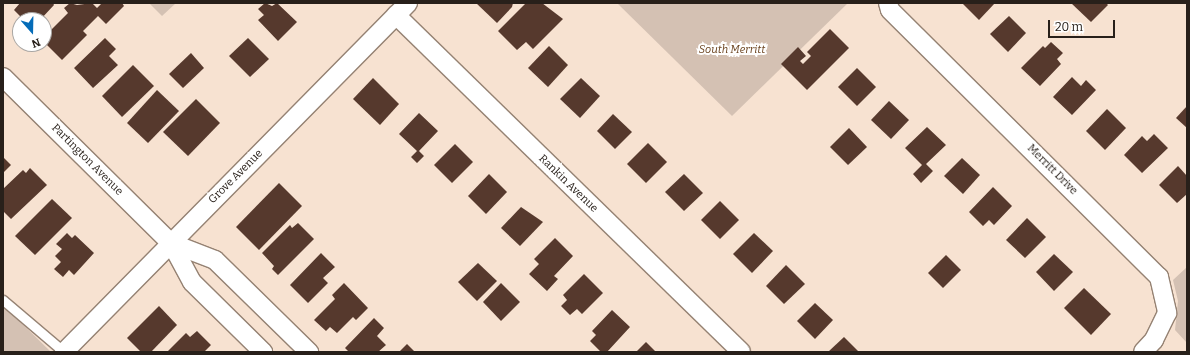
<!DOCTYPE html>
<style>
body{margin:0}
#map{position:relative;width:1190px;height:355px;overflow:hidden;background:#f7e2d1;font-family:Bitter,serif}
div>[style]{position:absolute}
.green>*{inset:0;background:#d4c1b3}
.building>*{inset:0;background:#56392d}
.roads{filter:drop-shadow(1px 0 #958273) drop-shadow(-1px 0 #958273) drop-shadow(0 1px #958273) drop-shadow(0 -1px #958273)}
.service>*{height:9px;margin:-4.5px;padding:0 4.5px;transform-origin:4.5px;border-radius:4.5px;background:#fff}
.minor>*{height:18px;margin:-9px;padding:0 9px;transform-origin:9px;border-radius:9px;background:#fff}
span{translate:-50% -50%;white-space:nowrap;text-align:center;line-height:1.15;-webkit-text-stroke:4px #fff;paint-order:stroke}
.park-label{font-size:11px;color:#69411c;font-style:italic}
.street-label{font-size:11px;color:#28201a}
.frame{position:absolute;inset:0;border:4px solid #28201a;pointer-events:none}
.north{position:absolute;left:12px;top:12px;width:40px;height:40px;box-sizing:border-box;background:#fff;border:1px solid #a9a6a3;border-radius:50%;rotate:160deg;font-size:11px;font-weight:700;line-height:16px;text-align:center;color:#28201a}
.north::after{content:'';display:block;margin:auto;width:14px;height:18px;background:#056cb8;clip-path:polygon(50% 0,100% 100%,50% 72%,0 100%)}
.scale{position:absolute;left:1048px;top:20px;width:67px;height:18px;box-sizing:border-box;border:2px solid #28201a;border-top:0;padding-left:5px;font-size:12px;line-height:14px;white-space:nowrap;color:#28201a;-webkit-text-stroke:3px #fff;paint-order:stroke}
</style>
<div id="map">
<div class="green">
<div style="clip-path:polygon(149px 3px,176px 3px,162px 16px)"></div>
<div style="clip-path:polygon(617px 3px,848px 3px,732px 116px)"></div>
<div style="clip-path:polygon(1187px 267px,1187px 343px,1175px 330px,1178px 301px,1173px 280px)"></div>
<div style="clip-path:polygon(3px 305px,51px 352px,3px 352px)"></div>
</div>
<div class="building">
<div style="clip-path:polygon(20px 3px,53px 3px,54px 5px,40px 20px,32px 20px,26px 15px,23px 19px,14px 10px)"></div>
<div style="clip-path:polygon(70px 3px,77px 5px,92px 3px,97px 8px,102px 3px,122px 3px,124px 6px,106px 24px,98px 16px,83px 31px,87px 35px,62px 60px,44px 42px,49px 37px,46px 35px,68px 13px,64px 8px)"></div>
<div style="clip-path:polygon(265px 3px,272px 6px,277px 3px,297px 22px,278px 41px,258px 20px,264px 15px,258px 9px)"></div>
<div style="clip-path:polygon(476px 3px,513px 3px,512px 7px,497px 23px)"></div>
<div style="clip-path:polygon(526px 3px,542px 3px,563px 19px,533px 49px,526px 42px,517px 50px,498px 31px)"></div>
<div style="clip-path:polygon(962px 3px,995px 3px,979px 20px)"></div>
<div style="clip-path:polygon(1071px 3px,1106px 3px,1108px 5px,1091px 22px)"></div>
<div style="clip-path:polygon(1009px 16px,1026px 33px,1008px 52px,990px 34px)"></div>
<div style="clip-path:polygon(830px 29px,849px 48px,807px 90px,781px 64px,798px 47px,806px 56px,800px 61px,803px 64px,811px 56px,807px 52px)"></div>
<div style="clip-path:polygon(105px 38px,116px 49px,109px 56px,118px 65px,93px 88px,74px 68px)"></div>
<div style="clip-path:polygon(248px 38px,269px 59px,250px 77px,229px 56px)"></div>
<div style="clip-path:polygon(1051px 42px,1063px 53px,1057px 59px,1061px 64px,1040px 86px,1021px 68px,1043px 46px,1045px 48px)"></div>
<div style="clip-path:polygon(549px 46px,568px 65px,548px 87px,528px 68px)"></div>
<div style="clip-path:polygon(191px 53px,204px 68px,183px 88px,169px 74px)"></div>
<div style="clip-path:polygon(133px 65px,154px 86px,122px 117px,102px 96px)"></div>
<div style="clip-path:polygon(857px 68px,876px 87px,857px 106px,838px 87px)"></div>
<div style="clip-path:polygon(1072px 77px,1081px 86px,1086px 80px,1096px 90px,1072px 115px,1053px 97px)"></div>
<div style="clip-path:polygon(373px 78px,399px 104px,380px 125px,353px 99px)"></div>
<div style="clip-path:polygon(581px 78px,600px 96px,580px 118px,560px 99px)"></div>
<div style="clip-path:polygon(157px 90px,179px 111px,148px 143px,127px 123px)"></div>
<div style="clip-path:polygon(196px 99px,220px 123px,188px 156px,163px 132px)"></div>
<div style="clip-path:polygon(889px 101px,909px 120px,891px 139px,871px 120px)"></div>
<div style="clip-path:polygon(1187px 106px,1187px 128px,1176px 118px)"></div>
<div style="clip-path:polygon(1107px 109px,1126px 128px,1105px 150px,1086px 131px)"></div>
<div style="clip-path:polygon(419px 113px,438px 131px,419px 151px,424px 156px,417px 163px,411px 157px,417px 151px,399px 134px)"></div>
<div style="clip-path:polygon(613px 114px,632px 132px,615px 149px,597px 131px)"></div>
<div style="clip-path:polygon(927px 127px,946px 145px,926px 164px,933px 171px,921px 183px,913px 174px,922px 165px,905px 148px)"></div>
<div style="clip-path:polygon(849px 128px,867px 147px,848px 165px,830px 147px)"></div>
<div style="clip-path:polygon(1154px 134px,1168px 148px,1142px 173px,1124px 155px,1142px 136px,1147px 141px)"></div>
<div style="clip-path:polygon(648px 143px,667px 162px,646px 183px,627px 164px)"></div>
<div style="clip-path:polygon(455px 144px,473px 162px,452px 183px,434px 165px)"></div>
<div style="clip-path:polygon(3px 157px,11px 165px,3px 173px)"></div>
<div style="clip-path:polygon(962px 158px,980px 175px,963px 194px,944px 176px)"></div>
<div style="clip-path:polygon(1178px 166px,1187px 176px,1187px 194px,1177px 203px,1159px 185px)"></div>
<div style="clip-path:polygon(30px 168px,47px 185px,11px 219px,3px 211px,3px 189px,23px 170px,26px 173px)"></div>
<div style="clip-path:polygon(489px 174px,507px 192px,486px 214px,468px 196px)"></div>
<div style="clip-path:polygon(684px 174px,703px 193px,684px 211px,665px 192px)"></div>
<div style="clip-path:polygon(279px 183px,302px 206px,259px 250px,236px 227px)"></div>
<div style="clip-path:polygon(993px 187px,1012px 206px,994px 225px,989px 220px,983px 226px,969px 212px)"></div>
<div style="clip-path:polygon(52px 199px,72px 218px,35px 255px,15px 236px)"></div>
<div style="clip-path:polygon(720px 201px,739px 220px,720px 239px,701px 220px)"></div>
<div style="clip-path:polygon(521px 207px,543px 222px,520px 246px,501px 228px)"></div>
<div style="clip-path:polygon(1027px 218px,1046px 237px,1025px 258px,1006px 240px)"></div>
<div style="clip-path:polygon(298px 223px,314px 239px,278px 275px,272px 269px,274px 266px,262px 253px,290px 225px,292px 228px)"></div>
<div style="clip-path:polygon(67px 233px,72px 238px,75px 235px,94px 253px,74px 275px,69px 270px,63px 277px,54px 269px,61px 262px,55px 256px,62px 249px,56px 244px)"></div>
<div style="clip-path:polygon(754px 233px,773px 251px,752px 273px,733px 254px)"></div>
<div style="clip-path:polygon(555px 238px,573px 256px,554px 276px,558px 279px,547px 291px,529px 274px,539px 264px,534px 259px)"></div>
<div style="clip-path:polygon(321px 253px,335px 267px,323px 278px,328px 283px,308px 303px,290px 285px)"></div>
<div style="clip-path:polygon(1054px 254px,1073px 272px,1054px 291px,1036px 272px)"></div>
<div style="clip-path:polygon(946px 255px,961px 270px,943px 288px,928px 273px)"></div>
<div style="clip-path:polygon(478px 263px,497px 281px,477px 301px,458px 282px)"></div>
<div style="clip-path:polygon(786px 265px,805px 284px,784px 304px,766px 286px)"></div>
<div style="clip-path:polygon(584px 274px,603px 293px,582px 314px,577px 309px,570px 315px,561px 306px,567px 300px,563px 295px)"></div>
<div style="clip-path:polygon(344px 283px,368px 308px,356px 320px,353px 317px,337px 333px,330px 327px,326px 331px,314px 320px,335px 299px,332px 295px)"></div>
<div style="clip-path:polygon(501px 283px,520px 302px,501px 321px,483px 302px)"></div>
<div style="clip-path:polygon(1084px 288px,1111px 314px,1091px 335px,1064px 308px)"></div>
<div style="clip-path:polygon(815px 303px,833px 320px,815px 339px,797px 321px)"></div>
<div style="clip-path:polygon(159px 306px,177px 325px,151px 352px,141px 352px,127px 338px)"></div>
<div style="clip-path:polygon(612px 310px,630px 327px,607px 352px,601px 352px,590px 341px,596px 335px,592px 331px)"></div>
<div style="clip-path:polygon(374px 318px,384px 328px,377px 336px,386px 345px,378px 352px,349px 352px,345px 348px)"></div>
<div style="clip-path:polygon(197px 331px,211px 345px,204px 352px,168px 351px,186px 333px,190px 337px)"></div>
<div style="clip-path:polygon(844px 337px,859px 352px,828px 352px)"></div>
<div style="clip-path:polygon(646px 342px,656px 352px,636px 352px)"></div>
<div style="clip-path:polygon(407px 344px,415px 352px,399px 352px)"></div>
</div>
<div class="roads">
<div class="service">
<div style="left:3px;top:300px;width:80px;rotate:40.4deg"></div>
</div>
<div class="minor">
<div style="left:888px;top:3px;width:7px;rotate:74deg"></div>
<div style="left:890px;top:10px;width:379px;rotate:44.8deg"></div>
<div style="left:1159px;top:277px;width:37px;rotate:77deg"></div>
<div style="left:1167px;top:313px;width:30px;rotate:116deg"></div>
<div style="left:1154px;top:340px;width:16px;rotate:133deg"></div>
<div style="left:396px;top:15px;width:482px;rotate:44.3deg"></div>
<div style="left:3px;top:77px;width:236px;rotate:44.7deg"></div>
<div style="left:171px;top:243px;width:44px;rotate:61.7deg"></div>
<div style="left:192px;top:282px;width:100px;rotate:44.6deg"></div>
<div style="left:171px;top:243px;width:47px;rotate:21.1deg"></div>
<div style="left:215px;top:260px;width:132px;rotate:44.4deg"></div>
<div style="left:64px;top:352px;width:490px;rotate:-45.4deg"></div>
</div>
</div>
<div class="park-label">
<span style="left:732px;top:50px">South Merritt</span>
</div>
<div class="street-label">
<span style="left:87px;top:160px;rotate:45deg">Partington Avenue</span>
<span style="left:1052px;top:170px;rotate:45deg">Merritt Drive</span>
<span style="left:236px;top:177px;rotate:-45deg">Grove Avenue</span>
<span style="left:568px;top:184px;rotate:44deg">Rankin Avenue</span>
</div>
<div class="frame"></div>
<div class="north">N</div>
<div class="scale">20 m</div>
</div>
